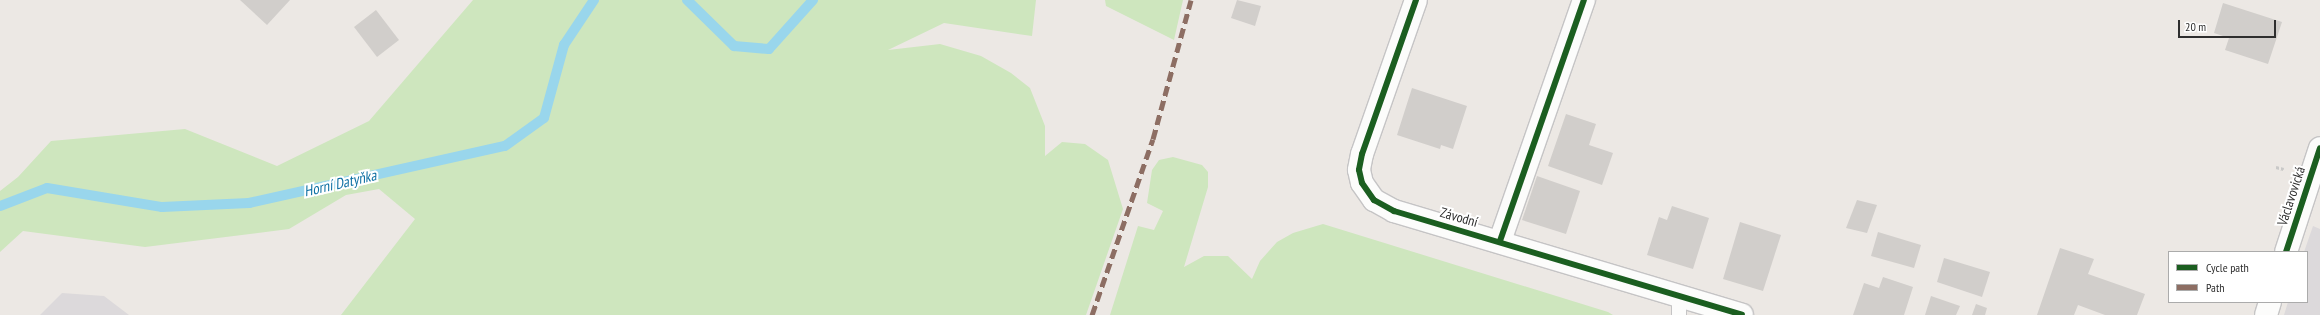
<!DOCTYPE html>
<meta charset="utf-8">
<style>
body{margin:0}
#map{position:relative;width:2320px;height:315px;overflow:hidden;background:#ece8e4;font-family:"PT Sans Narrow",sans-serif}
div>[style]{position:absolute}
.industrial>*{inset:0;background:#dcd9db}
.green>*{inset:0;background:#cee6be}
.stream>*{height:10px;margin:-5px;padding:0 5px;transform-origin:5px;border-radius:5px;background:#99d6ec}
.building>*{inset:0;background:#d1cecb}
.path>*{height:2.5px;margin-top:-1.25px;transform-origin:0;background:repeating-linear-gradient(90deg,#c9c9c8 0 3px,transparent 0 5px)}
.roads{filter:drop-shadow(1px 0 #c5c4c5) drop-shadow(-1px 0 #c5c4c5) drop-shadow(0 1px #c5c4c5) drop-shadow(0 -1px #c5c4c5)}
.service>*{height:14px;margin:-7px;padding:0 7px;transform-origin:7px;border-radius:7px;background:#fcfcfb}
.minor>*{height:22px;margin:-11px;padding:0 11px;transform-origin:11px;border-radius:11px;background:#fcfcfb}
.tertiary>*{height:22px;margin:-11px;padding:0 11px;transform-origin:11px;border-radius:11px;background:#fcfcfb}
.quiet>*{height:5px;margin-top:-2.5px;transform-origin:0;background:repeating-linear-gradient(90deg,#8d6e63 0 10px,transparent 0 15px)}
.cycleway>*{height:6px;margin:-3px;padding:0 3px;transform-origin:3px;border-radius:3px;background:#1b5e20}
span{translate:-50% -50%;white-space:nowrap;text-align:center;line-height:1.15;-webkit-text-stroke:4px #fff;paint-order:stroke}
.street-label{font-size:14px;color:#2e2e2e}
.water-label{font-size:15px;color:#0d6fa3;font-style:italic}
.legend{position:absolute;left:2168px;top:251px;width:140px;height:52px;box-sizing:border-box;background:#fff;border:1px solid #ababab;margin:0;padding:5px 7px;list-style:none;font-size:12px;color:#2e2e2e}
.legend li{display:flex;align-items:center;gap:8px;height:20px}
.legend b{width:20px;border:1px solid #ababab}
.scale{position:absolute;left:2178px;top:20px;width:98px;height:18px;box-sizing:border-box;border:2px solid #2e2e2e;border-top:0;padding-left:5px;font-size:12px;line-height:14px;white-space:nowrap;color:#2e2e2e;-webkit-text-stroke:3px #fff;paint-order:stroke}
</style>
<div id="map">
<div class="industrial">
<div style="clip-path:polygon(2313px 226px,2320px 229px,2320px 315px,2284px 315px,2288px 302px,2307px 302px,2307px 252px,2304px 252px)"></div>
<div style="clip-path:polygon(62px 293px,104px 296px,129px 315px,40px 315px)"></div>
</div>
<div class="green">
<div style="clip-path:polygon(473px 0,1036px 0,1032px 36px,944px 23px,888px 50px,940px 44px,981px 56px,1011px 73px,1030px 88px,1045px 126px,1045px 156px,1062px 142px,1085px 144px,1108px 160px,1123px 209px,1086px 315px,341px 315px,415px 219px,379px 189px,346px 195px,289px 229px,145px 247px,23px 231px,0 252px,0 191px,18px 177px,51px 141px,185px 129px,277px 166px,369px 121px)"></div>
<div style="clip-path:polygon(1105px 0,1183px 0,1174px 40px,1106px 6px)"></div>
<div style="clip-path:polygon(1173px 157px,1202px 165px,1208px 172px,1208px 187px,1184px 267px,1204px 256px,1228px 256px,1252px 279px,1260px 261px,1277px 242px,1293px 233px,1323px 224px,1608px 312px,1613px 315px,1110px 315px,1138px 226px,1154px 230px,1163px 211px,1147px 203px,1152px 170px,1159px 160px)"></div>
</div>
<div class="stream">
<div style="left:687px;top:0;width:66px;rotate:44.4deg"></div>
<div style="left:734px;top:46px;width:35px;rotate:5deg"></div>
<div style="left:769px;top:49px;width:66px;rotate:-48.1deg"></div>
<div style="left:0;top:206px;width:50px;rotate:-21deg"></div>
<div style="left:47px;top:188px;width:117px;rotate:9.4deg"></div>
<div style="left:162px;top:207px;width:87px;rotate:-2.6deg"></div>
<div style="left:249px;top:203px;width:262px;rotate:-12.6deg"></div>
<div style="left:505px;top:146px;width:48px;rotate:-35.7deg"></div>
<div style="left:544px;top:118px;width:76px;rotate:-74.7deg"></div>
<div style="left:564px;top:45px;width:54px;rotate:-56.3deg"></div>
</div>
<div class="building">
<div style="clip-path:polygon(240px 0,290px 0,267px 25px)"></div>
<div style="clip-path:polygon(1237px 0,1261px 6px,1255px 26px,1231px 18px)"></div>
<div style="clip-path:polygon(2223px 3px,2282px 22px,2268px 64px,2225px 50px,2229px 38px,2214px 33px)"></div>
<div style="clip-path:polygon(376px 10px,399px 40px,377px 57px,354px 27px)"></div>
<div style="clip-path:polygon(1412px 88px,1467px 106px,1453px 149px,1441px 145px,1440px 149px,1397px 135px)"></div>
<div style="clip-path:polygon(1566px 114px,1596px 124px,1589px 145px,1613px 153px,1602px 185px,1548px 166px)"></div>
<div style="clip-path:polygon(1537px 176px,1580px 191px,1566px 234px,1522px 220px)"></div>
<div style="clip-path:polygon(1857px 200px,1877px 205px,1867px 233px,1846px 228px)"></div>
<div style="clip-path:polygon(1672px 206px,1709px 218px,1693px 269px,1647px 255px,1659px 217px,1667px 220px)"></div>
<div style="clip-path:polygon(1740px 222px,1781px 235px,1763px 291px,1723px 279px)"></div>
<div style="clip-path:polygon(1878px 232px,1921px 245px,1914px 268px,1871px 256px)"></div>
<div style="clip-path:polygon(2060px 248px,2094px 259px,2088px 274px,2145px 294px,2137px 315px,2105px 315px,2078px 305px,2074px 315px,2037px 315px)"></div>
<div style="clip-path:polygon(1944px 258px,1990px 272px,1982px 297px,1937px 282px)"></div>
<div style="clip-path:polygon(1883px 277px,1913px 287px,1904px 315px,1853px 315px,1864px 283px,1879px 288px)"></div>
<div style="clip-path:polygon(1931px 296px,1960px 306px,1956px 315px,1925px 315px)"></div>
<div style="clip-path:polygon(1976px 304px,1987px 308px,1985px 315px,1972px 315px)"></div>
</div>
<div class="path">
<div style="left:2276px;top:167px;width:8px;rotate:14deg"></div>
</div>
<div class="roads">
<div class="service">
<div style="left:1679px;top:315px;width:21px;rotate:-90deg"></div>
</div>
<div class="minor">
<div style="left:1416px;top:0;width:163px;rotate:109.3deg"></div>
<div style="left:1362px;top:154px;width:16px;rotate:101deg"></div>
<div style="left:1359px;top:170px;width:13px;rotate:77deg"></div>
<div style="left:1362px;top:183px;width:21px;rotate:55deg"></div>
<div style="left:1374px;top:200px;width:23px;rotate:29deg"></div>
<div style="left:1394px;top:211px;width:363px;rotate:16.6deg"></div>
<div style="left:1500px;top:241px;width:255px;rotate:-70.8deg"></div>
</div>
<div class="tertiary">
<div style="left:2286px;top:252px;width:109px;rotate:-71.9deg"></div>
<div style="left:2266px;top:315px;width:14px;rotate:-73deg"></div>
</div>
</div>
<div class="quiet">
<div style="left:1092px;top:315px;width:186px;rotate:-70.9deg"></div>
<div style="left:1153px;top:139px;width:144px;rotate:-74.7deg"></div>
</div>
<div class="cycleway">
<div style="left:1416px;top:0;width:163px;rotate:109.3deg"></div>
<div style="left:1362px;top:154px;width:16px;rotate:101deg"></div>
<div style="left:1359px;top:170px;width:13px;rotate:77deg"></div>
<div style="left:1362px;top:183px;width:21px;rotate:55deg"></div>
<div style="left:1374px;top:200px;width:23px;rotate:29deg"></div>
<div style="left:1394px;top:211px;width:363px;rotate:16.6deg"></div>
<div style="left:1500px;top:241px;width:255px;rotate:-70.8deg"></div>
<div style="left:2286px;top:252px;width:109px;rotate:-71.9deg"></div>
</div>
<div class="street-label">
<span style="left:2291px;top:196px;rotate:-72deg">Václavovická</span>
<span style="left:1459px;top:217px;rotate:16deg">Závodní</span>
</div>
<div class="water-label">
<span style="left:340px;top:183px;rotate:-13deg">Horní Datyňka</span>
</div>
<ul class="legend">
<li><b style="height:5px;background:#1b5e20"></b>Cycle path</li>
<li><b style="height:5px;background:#8d6e63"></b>Path</li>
</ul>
<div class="scale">20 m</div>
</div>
